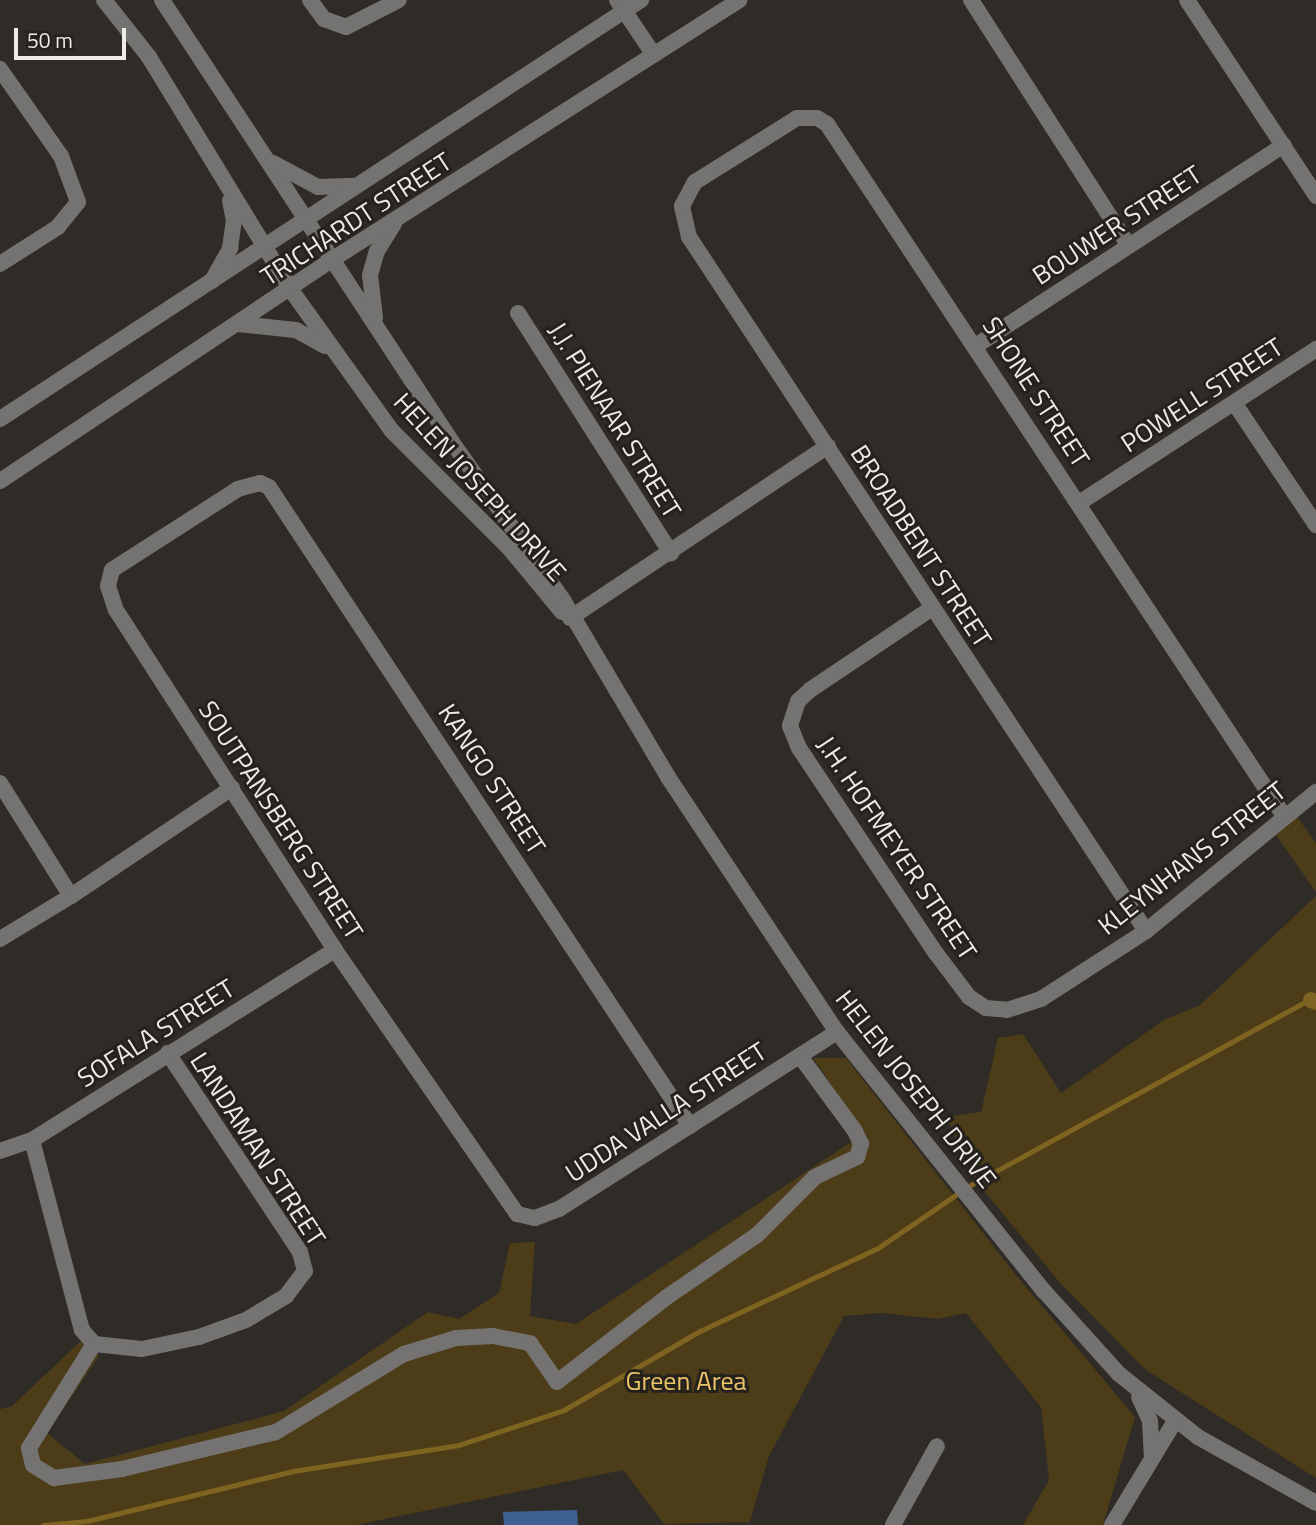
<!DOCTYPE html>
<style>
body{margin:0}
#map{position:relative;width:1316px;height:1525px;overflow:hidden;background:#2f2c27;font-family:"Titillium Web",sans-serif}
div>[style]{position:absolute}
.green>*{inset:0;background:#4c3c18}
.stream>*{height:4.5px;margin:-2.25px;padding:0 2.25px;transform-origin:2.25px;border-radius:2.25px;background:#7f6321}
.canal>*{height:16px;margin:-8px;padding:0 8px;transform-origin:8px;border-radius:8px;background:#7f6321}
.building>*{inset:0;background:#3d6192}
.minor>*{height:16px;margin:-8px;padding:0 8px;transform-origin:8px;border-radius:8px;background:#757371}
span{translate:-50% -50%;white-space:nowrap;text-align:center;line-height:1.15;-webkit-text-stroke:6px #25221d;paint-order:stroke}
.street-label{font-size:26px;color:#edebe8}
.park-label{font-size:26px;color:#edc368}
.scale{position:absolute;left:14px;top:28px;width:112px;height:32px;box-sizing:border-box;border:4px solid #edebe8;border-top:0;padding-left:9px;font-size:21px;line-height:24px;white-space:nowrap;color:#edebe8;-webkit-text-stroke:5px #25221d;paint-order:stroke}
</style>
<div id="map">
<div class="green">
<div style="clip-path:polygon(1295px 814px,1316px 843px,1316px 892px,1276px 835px)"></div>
<div style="clip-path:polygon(1316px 896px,1316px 1478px,1146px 1370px,1061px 1284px,976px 1181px,946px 1117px,981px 1112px,998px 1038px,1023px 1034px,1061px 1093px,1164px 1020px,1200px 1005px)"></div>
<div style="clip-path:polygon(813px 1058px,846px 1058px,1016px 1275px,1135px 1417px,1103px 1525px,1023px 1525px,1049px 1480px,1041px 1407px,966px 1313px,938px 1319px,881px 1313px,844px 1316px,769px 1456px,750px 1522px,664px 1524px,623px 1470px,356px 1525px,0 1525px,0 1409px,11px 1407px,83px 1339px,99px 1356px,47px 1433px,85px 1464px,284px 1411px,428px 1312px,459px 1319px,499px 1293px,510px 1243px,535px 1242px,530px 1316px,576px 1324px,865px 1133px)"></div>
</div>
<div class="stream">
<div style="left:967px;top:1187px;width:398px;rotate:-28.7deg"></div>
<div style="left:43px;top:1525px;width:44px;rotate:-5.2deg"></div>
<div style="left:87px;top:1521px;width:212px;rotate:-13.6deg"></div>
<div style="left:293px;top:1471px;width:168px;rotate:-8.9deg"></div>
<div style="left:459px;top:1445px;width:111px;rotate:-18.4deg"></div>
<div style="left:564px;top:1410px;width:157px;rotate:-30.2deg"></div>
<div style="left:700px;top:1331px;width:196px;rotate:-25deg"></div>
<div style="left:878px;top:1248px;width:99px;rotate:-34.3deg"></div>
</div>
<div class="canal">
<div style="left:1311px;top:1000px;width:5px;rotate:22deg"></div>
</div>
<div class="building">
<div style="clip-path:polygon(577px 1510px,578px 1525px,504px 1525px,503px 1512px)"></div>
</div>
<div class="minor">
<div style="left:104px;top:0;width:73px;rotate:51.7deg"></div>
<div style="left:149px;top:57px;width:273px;rotate:58.6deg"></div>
<div style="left:291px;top:290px;width:173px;rotate:54.4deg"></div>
<div style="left:392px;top:431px;width:165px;rotate:45deg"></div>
<div style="left:509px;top:548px;width:83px;rotate:50.4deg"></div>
<div style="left:162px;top:0;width:529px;rotate:56.73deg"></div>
<div style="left:452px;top:442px;width:193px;rotate:54.9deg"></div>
<div style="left:563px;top:600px;width:206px;rotate:59.3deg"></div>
<div style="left:668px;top:777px;width:306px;rotate:56.5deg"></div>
<div style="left:837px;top:1032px;width:332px;rotate:51.4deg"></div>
<div style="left:1044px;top:1291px;width:112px;rotate:47.9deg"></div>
<div style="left:1119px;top:1374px;width:101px;rotate:38.6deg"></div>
<div style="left:1198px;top:1437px;width:135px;rotate:29.2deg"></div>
<div style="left:310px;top:0;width:24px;rotate:54deg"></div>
<div style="left:324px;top:19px;width:23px;rotate:20deg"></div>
<div style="left:346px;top:27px;width:59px;rotate:-27deg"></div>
<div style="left:617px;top:0;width:66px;rotate:56.1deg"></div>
<div style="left:971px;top:0;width:292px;rotate:57.3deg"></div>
<div style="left:1187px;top:0;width:235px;rotate:56.6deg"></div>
<div style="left:0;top:69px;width:106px;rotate:55deg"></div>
<div style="left:61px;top:156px;width:49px;rotate:69.7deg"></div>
<div style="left:78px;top:202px;width:32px;rotate:129deg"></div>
<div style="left:58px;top:227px;width:69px;rotate:147.5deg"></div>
<div style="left:273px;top:163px;width:51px;rotate:28.1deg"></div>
<div style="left:318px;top:187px;width:38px;rotate:-2deg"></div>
<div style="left:212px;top:281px;width:38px;rotate:-61deg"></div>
<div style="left:230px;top:248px;width:27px;rotate:-82deg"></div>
<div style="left:234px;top:221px;width:21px;rotate:-101deg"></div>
<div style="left:518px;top:313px;width:285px;rotate:57.5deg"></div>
<div style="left:375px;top:318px;width:43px;rotate:-96.6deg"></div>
<div style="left:370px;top:275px;width:25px;rotate:-74deg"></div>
<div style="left:377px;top:251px;width:32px;rotate:-58deg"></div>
<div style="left:238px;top:324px;width:58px;rotate:5.9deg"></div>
<div style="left:296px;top:330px;width:33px;rotate:29deg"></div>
<div style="left:977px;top:345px;width:366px;rotate:-33.1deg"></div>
<div style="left:1235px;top:404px;width:146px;rotate:56.2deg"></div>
<div style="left:0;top:419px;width:766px;rotate:-33.17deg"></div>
<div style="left:0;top:481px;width:400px;rotate:-33.7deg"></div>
<div style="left:333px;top:259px;width:482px;rotate:-32.5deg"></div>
<div style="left:1079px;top:503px;width:283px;rotate:-33deg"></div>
<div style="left:932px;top:608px;width:147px;rotate:146.1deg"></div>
<div style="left:810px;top:690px;width:16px;rotate:137deg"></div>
<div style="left:798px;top:701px;width:26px;rotate:108deg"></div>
<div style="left:790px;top:726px;width:24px;rotate:68deg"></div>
<div style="left:799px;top:748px;width:245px;rotate:56.3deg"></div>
<div style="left:935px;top:952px;width:56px;rotate:52.9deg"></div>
<div style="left:969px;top:997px;width:20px;rotate:33deg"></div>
<div style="left:986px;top:1008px;width:21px;rotate:5deg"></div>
<div style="left:1007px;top:1010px;width:36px;rotate:-18deg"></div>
<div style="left:1041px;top:999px;width:125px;rotate:-32.9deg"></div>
<div style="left:1146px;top:931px;width:220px;rotate:-39.3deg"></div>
<div style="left:570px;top:618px;width:310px;rotate:-33.7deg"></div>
<div style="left:0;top:783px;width:133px;rotate:57.9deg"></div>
<div style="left:1146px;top:931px;width:831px;rotate:-123.36deg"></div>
<div style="left:689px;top:237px;width:32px;rotate:-103deg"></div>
<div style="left:682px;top:206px;width:27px;rotate:-62deg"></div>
<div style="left:695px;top:182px;width:120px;rotate:-32.1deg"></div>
<div style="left:797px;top:118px;width:20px"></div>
<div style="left:817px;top:118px;width:12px;rotate:31deg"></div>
<div style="left:827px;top:124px;width:829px;rotate:56.56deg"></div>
<div style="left:0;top:939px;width:83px;rotate:-31.2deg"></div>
<div style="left:71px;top:896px;width:194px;rotate:-33.9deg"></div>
<div style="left:690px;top:1126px;width:765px;rotate:-123.38deg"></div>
<div style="left:269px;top:487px;width:10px;rotate:-156deg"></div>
<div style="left:260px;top:483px;width:23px;rotate:165deg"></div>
<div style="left:238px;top:489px;width:150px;rotate:147.3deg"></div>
<div style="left:112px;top:570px;width:16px;rotate:104deg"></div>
<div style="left:108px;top:586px;width:25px;rotate:72deg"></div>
<div style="left:116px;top:610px;width:404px;rotate:57.2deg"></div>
<div style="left:335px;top:950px;width:321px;rotate:55.4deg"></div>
<div style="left:517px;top:1214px;width:18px;rotate:13deg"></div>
<div style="left:535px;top:1218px;width:26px;rotate:-21deg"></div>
<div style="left:559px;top:1209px;width:330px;rotate:-32.5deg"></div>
<div style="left:32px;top:1140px;width:196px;rotate:75.3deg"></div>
<div style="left:82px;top:1330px;width:18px;rotate:49deg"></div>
<div style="left:94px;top:1344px;width:48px;rotate:5.9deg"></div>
<div style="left:142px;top:1349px;width:58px;rotate:-11.9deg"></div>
<div style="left:199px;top:1337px;width:50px;rotate:-19.9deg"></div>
<div style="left:246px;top:1320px;width:47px;rotate:-31deg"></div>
<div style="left:286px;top:1296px;width:31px;rotate:-53deg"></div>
<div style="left:305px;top:1271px;width:20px;rotate:-105deg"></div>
<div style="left:300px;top:1252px;width:239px;rotate:-123.6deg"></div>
<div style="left:0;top:1151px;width:34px;rotate:-19deg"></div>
<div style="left:32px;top:1140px;width:358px;rotate:-32.1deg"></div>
<div style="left:94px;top:1344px;width:123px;rotate:122deg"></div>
<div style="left:29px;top:1448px;width:17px;rotate:77deg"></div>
<div style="left:33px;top:1465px;width:25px;rotate:32deg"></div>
<div style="left:54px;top:1478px;width:69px;rotate:-7.5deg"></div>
<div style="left:122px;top:1469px;width:158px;rotate:-13.5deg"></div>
<div style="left:276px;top:1432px;width:150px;rotate:-31.4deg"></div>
<div style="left:404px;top:1354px;width:54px;rotate:-17.1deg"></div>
<div style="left:456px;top:1338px;width:37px;rotate:-3deg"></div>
<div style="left:493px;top:1336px;width:38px;rotate:11deg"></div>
<div style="left:530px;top:1343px;width:47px;rotate:55.3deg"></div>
<div style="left:557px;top:1382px;width:139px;rotate:-37.7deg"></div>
<div style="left:667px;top:1297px;width:109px;rotate:-34.6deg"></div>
<div style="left:757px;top:1235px;width:82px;rotate:-45deg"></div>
<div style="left:815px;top:1177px;width:47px;rotate:-25.5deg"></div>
<div style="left:857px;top:1157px;width:14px;rotate:-73deg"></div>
<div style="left:861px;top:1144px;width:14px;rotate:-115deg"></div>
<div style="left:855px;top:1131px;width:93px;rotate:-126.3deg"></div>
<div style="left:1139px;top:1397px;width:26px;rotate:65deg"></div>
<div style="left:1150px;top:1421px;width:34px;rotate:87deg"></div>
<div style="left:893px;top:1525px;width:90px;rotate:-60.9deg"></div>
<div style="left:1112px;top:1525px;width:122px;rotate:-58.8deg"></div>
</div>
<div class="street-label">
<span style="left:356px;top:219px;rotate:-33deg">TRICHARDT STREET</span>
<span style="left:1117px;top:225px;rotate:-33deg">BOUWER STREET</span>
<span style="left:1036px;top:392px;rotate:57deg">SHONE STREET</span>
<span style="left:1202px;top:395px;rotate:-33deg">POWELL STREET</span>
<span style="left:615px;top:420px;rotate:58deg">J.J. PIENAAR STREET</span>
<span style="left:480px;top:487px;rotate:48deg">HELEN JOSEPH DRIVE</span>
<span style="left:921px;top:546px;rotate:57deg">BROADBENT STREET</span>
<span style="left:492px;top:779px;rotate:57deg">KANGO STREET</span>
<span style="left:281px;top:820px;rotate:57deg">SOUTPANSBERG STREET</span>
<span style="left:897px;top:848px;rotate:56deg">J.H. HOFMEYER STREET</span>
<span style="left:1192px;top:858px;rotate:-38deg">KLEYNHANS STREET</span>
<span style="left:156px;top:1033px;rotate:-32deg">SOFALA STREET</span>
<span style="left:916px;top:1089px;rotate:52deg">HELEN JOSEPH DRIVE</span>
<span style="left:666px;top:1112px;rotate:-33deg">UDDA VALLA STREET</span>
<span style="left:258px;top:1149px;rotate:57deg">LANDAMAN STREET</span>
</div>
<div class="park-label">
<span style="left:686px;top:1381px">Green Area</span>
</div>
<div class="scale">50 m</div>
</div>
